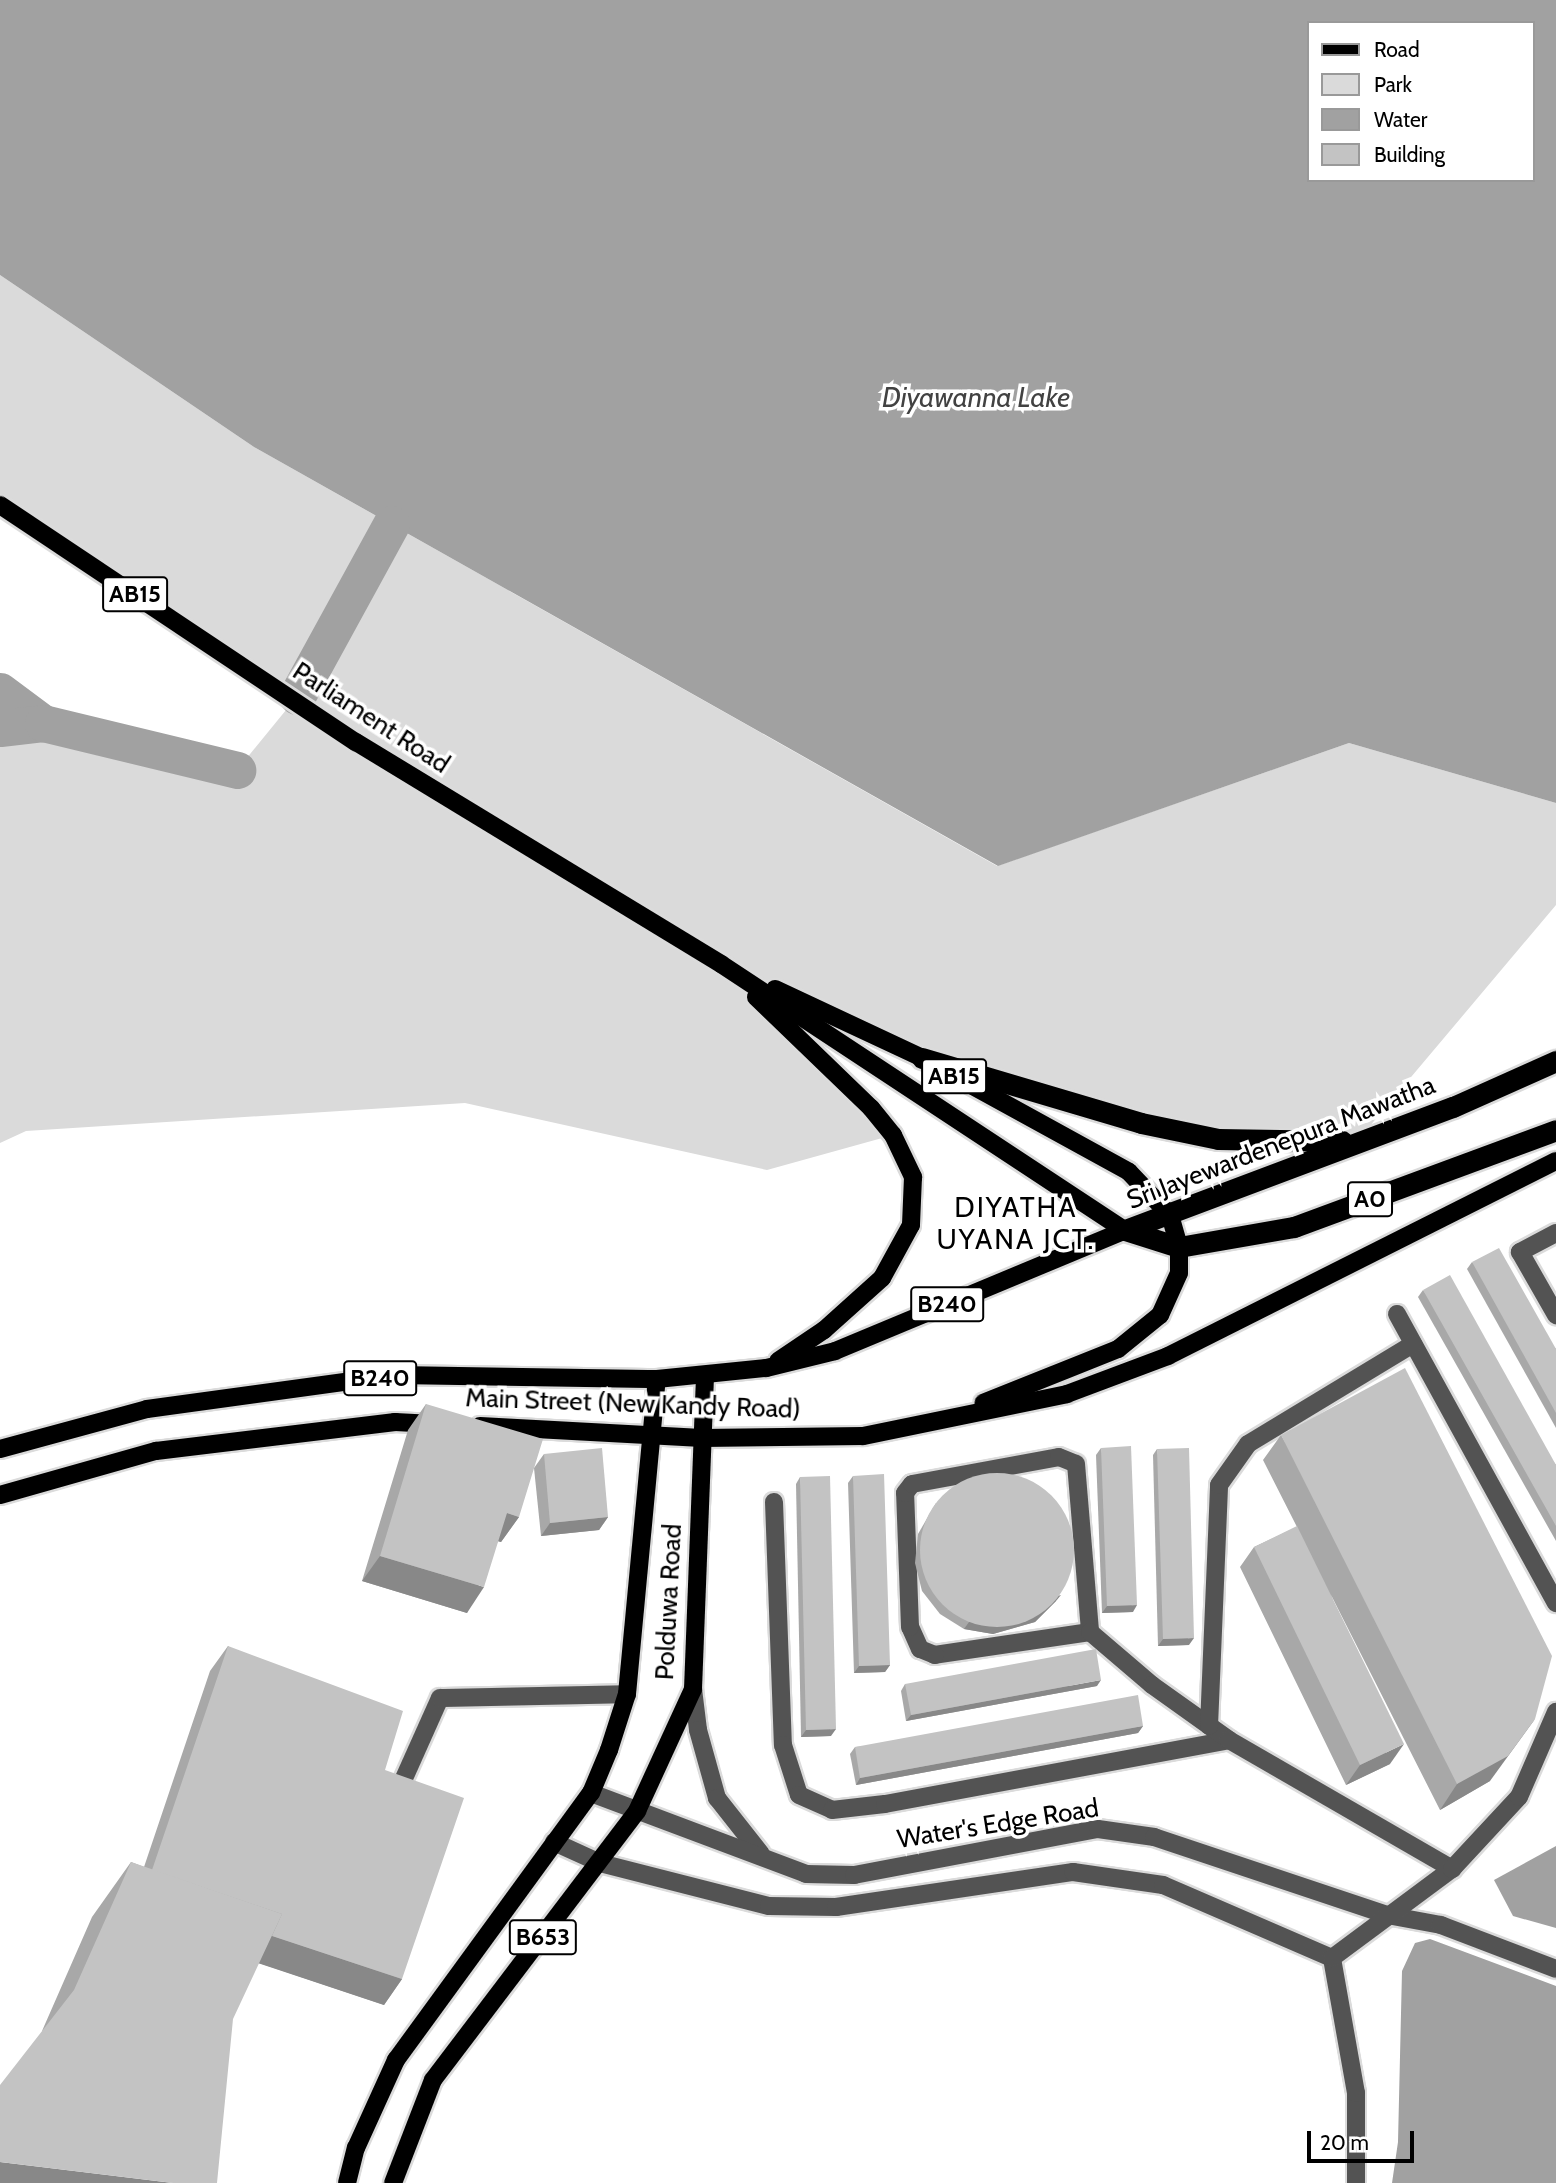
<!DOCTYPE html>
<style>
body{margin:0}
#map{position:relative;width:1556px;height:2183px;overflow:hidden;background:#fff;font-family:Cabin,sans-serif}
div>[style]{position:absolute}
.green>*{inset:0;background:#dadada}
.water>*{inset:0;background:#a1a1a1}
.canal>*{height:37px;margin:-18.5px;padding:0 18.5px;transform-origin:18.5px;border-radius:18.5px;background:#a1a1a1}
.roads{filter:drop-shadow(2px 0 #dbdbdb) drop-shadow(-2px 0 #dbdbdb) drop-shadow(0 2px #dbdbdb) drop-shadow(0 -2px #dbdbdb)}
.minor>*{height:18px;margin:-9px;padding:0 9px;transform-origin:9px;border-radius:9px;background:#535353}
.major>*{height:18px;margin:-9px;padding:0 9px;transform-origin:9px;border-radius:9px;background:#000}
.highway>*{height:21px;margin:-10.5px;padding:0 10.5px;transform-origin:10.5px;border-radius:10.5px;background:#000}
.wall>*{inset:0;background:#a8a8a8}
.shaded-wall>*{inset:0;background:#888}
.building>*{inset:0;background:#c3c3c3}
.round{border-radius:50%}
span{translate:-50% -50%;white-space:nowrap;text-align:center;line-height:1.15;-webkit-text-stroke:7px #fff;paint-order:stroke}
.shield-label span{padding:2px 5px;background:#fff;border:2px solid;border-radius:5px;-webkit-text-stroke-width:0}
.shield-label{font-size:24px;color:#000;font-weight:700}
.street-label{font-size:26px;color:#000}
.water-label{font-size:28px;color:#424242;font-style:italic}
.neighbourhood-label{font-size:28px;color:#000;letter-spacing:2px}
.legend{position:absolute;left:1307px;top:21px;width:228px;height:161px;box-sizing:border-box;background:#fff;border:2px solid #999;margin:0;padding:9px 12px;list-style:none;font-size:21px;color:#000}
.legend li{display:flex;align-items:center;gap:14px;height:35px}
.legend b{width:35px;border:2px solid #999}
.scale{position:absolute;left:1307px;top:2131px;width:107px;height:32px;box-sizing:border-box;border:4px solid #000;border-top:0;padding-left:9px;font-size:21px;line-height:24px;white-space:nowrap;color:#000;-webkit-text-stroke:5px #fff;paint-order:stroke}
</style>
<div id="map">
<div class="green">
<div style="clip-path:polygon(0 275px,254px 447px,997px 866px,1349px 743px,1556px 803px,1556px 905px,1358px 1140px,1255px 1143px,922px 1058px,723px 965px,893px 1135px,767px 1170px,465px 1103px,26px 1131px,0 1143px,0 728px,43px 723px,237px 770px,295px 699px,0 505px)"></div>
</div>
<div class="water">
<div style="clip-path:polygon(evenodd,0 0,1556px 0,1556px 803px,1349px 743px,998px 866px,254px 447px,0 275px,0 0,1309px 23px,1533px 23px,1533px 180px,1309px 180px,1309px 23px)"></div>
<div style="clip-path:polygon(1556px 1846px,1556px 1928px,1513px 1916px,1494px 1880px)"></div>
<div style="clip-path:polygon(1430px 1939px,1556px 1986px,1556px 2183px,1392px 2183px,1398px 2142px,1402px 1971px,1415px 1943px)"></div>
</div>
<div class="canal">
<div style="left:0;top:691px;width:54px;rotate:36.7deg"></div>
<div style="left:297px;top:696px;width:196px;rotate:-61.3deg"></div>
<div style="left:0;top:728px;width:43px;rotate:-6.6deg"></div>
<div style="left:43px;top:723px;width:200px;rotate:13.6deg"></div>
</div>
<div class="roads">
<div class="minor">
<div style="left:1556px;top:1233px;width:41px;rotate:152.2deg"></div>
<div style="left:1520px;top:1252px;width:73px;rotate:60.3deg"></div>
<div style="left:1397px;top:1314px;width:330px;rotate:61.2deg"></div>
<div style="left:774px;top:1502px;width:243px;rotate:87.9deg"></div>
<div style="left:783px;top:1745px;width:52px;rotate:72.3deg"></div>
<div style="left:799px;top:1795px;width:36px;rotate:24deg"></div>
<div style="left:832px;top:1810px;width:53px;rotate:-6.5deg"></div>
<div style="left:885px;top:1804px;width:350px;rotate:-10.5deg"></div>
<div style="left:1090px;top:1632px;width:157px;rotate:171.6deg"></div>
<div style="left:935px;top:1655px;width:16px;rotate:-158deg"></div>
<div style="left:920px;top:1649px;width:24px;rotate:-114deg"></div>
<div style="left:910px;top:1627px;width:134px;rotate:-92.1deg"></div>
<div style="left:905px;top:1493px;width:11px;rotate:-52deg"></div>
<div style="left:912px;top:1484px;width:149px;rotate:-10.4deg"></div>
<div style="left:1059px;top:1457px;width:18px;rotate:22deg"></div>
<div style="left:1076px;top:1464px;width:169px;rotate:85.2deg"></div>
<div style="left:1090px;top:1632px;width:82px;rotate:40.5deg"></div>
<div style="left:1152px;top:1685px;width:95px;rotate:35.5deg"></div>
<div style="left:1229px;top:1740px;width:258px;rotate:30deg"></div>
<div style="left:693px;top:1689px;width:41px;rotate:83deg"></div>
<div style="left:698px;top:1730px;width:71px;rotate:74.4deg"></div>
<div style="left:717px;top:1798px;width:71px;rotate:51.8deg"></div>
<div style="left:1209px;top:1726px;width:241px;rotate:-87.6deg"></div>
<div style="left:1219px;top:1485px;width:50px;rotate:-54.7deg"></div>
<div style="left:1248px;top:1444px;width:193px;rotate:-31.2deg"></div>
<div style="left:591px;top:1793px;width:230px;rotate:20.6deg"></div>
<div style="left:806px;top:1874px;width:48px;rotate:1.2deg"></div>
<div style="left:854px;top:1875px;width:248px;rotate:-10.7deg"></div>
<div style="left:1098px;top:1829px;width:57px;rotate:8.1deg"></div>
<div style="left:1154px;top:1837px;width:246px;rotate:18.5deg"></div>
<div style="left:1387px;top:1915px;width:55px;rotate:10.5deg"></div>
<div style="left:1441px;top:1925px;width:123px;rotate:20.9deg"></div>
<div style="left:397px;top:1794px;width:105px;rotate:-65.9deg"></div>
<div style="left:440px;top:1698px;width:187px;rotate:-1.2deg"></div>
<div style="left:554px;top:1842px;width:51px;rotate:24.5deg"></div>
<div style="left:600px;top:1863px;width:174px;rotate:14.3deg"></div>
<div style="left:769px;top:1906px;width:67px;rotate:0.9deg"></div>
<div style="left:836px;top:1907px;width:240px;rotate:-8.4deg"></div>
<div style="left:1073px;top:1872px;width:91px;rotate:8.2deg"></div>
<div style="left:1163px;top:1885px;width:184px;rotate:23.4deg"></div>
<div style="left:1356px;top:2183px;width:90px;rotate:-90deg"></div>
<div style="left:1356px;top:2093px;width:137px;rotate:-100.1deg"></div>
<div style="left:1332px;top:1958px;width:149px;rotate:-36.6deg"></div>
<div style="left:1452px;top:1869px;width:98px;rotate:-47.1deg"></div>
<div style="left:1519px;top:1797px;width:93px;rotate:-66.5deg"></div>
</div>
<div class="major">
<div style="left:0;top:505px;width:428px;rotate:33.7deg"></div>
<div style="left:356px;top:742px;width:427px;rotate:31.3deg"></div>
<div style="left:721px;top:964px;width:484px;rotate:33.4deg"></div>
<div style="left:775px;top:989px;width:162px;rotate:25.1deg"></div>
<div style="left:922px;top:1058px;width:236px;rotate:28.8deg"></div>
<div style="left:1129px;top:1172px;width:59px;rotate:46.4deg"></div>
<div style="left:1170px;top:1215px;width:33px;rotate:74deg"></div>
<div style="left:1179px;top:1247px;width:26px;rotate:90deg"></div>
<div style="left:1179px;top:1273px;width:46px;rotate:114.3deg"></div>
<div style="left:1160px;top:1315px;width:54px;rotate:141deg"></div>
<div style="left:1118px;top:1349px;width:145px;rotate:158.2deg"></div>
<div style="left:756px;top:997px;width:160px;rotate:44deg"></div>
<div style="left:871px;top:1108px;width:35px;rotate:51deg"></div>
<div style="left:893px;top:1135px;width:47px;rotate:64.5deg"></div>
<div style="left:913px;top:1177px;width:48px;rotate:92.4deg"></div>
<div style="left:911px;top:1225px;width:60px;rotate:118.7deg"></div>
<div style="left:882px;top:1278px;width:78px;rotate:138.1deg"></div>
<div style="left:824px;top:1330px;width:55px;rotate:146deg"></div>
<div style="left:480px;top:1426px;width:222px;rotate:3.1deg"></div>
<div style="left:702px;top:1438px;width:161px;rotate:-0.7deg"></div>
<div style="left:863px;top:1436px;width:208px;rotate:-11.6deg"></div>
<div style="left:1067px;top:1394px;width:108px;rotate:-20.6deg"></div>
<div style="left:1168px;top:1356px;width:434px;rotate:-26.7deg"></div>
<div style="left:0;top:1449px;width:152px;rotate:-15.2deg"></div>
<div style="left:147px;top:1409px;width:251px;rotate:-7.8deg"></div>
<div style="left:396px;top:1375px;width:261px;rotate:0.9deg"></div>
<div style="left:657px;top:1379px;width:110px;rotate:-5.8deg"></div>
<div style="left:766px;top:1368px;width:71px;rotate:-13.8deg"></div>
<div style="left:835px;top:1351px;width:314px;rotate:-22.6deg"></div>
<div style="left:0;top:1495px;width:162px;rotate:-15.8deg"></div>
<div style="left:156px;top:1451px;width:241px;rotate:-6.9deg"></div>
<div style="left:395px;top:1422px;width:39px;rotate:3deg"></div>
<div style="left:347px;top:2183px;width:36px;rotate:-76deg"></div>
<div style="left:356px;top:2148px;width:97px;rotate:-65.6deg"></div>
<div style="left:396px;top:2060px;width:331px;rotate:-53.9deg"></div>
<div style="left:591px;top:1793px;width:47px;rotate:-67.3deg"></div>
<div style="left:609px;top:1750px;width:59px;rotate:-72.2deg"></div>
<div style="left:627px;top:1694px;width:316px;rotate:-84.6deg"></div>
<div style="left:393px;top:2183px;width:110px;rotate:-68.8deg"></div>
<div style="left:433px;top:2080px;width:338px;rotate:-52.8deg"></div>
<div style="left:637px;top:1811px;width:134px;rotate:-65.3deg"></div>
<div style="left:693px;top:1689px;width:312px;rotate:-87.8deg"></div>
</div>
<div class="highway">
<div style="left:922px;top:1058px;width:228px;rotate:16.5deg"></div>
<div style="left:1141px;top:1123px;width:79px;rotate:11.7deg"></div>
<div style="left:1218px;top:1139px;width:124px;rotate:0.9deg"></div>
<div style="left:1125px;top:1230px;width:350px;rotate:-20.6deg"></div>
<div style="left:1453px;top:1107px;width:113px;rotate:-24.1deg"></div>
<div style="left:1125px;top:1230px;width:57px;rotate:17.5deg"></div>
<div style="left:1179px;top:1247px;width:117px;rotate:-9.9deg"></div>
<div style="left:1294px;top:1227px;width:279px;rotate:-20.3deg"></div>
</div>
</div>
<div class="wall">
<div style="clip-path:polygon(1472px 1262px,1556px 1349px,1556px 1428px,1467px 1269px)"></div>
<div style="clip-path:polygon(1423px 1290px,1556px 1465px,1556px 1541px,1418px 1297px)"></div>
<div style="clip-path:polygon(426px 1404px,519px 1517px,501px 1542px,498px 1541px,467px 1613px,362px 1581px,408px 1430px)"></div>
<div style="clip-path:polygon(1281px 1435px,1490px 1781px,1440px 1810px,1331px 1595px,1390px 1764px,1346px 1785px,1240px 1567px,1254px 1547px,1297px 1527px,1263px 1460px)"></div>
<div style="clip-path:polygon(1101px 1448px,1133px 1612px,1102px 1613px,1096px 1455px)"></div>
<div style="clip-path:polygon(1157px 1449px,1189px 1645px,1158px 1646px,1153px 1455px)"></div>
<div style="clip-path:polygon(544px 1454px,608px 1517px,599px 1530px,541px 1536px,534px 1468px)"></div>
<div style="clip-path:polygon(853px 1476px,890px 1665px,885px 1672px,854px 1673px,848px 1483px)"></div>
<div style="clip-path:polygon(800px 1477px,831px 1736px,801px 1737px,796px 1484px)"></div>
<div style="clip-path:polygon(936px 1503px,1056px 1601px,1035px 1622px,993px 1634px,964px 1629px,940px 1614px,922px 1591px,915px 1563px,918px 1534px)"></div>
<div style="clip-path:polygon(228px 1646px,385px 1770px,402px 1979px,384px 2005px,259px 1963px,42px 2031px,92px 1917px,131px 1862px,144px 1867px,210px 1671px)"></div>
<div style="clip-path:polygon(905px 1684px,1097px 1686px,906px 1721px,901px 1691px)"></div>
<div style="clip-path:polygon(1143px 1726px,1138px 1733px,856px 1785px,850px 1754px,855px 1747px)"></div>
</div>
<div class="shaded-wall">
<div style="clip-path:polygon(507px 1513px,519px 1517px,501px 1542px,489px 1539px)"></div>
<div style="clip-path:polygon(608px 1517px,599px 1530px,541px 1536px,550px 1523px)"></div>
<div style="clip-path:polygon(380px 1556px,484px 1587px,467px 1613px,362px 1581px)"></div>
<div style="clip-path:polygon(1061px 1595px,1056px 1601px,1035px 1622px,993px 1634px,964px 1629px,969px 1622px)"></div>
<div style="clip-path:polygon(1137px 1605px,1133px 1612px,1102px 1613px,1107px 1606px)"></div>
<div style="clip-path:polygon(1194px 1638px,1189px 1645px,1158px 1646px,1163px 1639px)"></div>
<div style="clip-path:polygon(890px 1665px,885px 1672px,854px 1673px,859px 1666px)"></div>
<div style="clip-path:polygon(1101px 1680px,1097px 1686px,906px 1721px,911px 1715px)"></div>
<div style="clip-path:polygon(1535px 1719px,1490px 1781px,1440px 1810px,1457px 1784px)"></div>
<div style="clip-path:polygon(1143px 1726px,1138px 1733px,856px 1785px,860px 1778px)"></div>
<div style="clip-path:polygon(836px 1729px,831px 1736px,801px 1737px,806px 1730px)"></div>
<div style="clip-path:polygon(1404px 1744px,1390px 1764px,1346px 1785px,1360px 1765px)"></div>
<div style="clip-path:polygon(144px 1893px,402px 1979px,384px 2005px,126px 1919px)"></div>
<div style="clip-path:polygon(0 2162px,173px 2183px,0 2183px)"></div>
</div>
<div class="building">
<div style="clip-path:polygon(1499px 1248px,1556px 1349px,1556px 1413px,1472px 1262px)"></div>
<div style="clip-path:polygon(1450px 1275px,1556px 1465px,1556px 1526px,1423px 1290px)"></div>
<div style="clip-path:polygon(1405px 1368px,1552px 1656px,1535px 1719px,1508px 1756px,1457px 1784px,1281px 1435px)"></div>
<div style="clip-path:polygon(426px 1404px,543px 1439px,519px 1517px,507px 1513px,484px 1587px,380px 1556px)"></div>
<div style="clip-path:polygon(1131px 1446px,1137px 1605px,1107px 1606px,1101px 1448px)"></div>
<div style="clip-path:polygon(602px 1448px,608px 1517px,550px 1523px,544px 1454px)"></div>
<div style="clip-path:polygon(1189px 1448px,1194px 1638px,1163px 1639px,1157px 1449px)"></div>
<div class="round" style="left:920px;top:1473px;width:154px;height:154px"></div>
<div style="clip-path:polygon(884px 1474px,890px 1665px,859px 1666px,853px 1476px)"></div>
<div style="clip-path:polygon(830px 1476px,836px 1729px,806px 1730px,800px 1477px)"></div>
<div style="clip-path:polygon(1297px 1526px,1404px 1744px,1360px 1765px,1254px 1547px)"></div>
<div style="clip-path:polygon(228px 1646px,403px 1711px,385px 1770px,464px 1798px,402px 1979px,272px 1936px,282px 1914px,152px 1870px)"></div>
<div style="clip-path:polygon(1096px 1649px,1101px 1680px,911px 1715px,905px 1684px)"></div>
<div style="clip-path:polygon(1138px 1695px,1143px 1726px,860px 1778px,855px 1747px)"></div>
<div style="clip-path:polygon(131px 1862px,282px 1914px,233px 2019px,217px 2183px,173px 2183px,0 2162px,0 2085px,74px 1990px)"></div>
</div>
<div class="shield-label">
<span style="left:135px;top:594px">AB15</span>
<span style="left:954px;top:1076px">AB15</span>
<span style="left:1370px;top:1199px">A0</span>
<span style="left:947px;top:1304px">B240</span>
<span style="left:380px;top:1378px">B240</span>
<span style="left:543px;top:1937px">B653</span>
</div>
<div class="street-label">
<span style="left:371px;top:718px;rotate:33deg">Parliament Road</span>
<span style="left:1281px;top:1143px;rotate:-21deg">Sri Jayewardenepura Mawatha</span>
<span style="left:633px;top:1404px;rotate:2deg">Main Street (New Kandy Road)</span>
<span style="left:669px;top:1602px;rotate:-87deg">Polduwa Road</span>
<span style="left:998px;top:1824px;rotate:-9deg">Water's Edge Road</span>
</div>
<div class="water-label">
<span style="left:976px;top:397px">Diyawanna Lake</span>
</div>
<div class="neighbourhood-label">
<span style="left:1016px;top:1223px">DIYATHA<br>UYANA JCT.</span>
</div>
<ul class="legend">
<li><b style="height:9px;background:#000"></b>Road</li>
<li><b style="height:19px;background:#dadada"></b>Park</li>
<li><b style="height:19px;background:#a1a1a1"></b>Water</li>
<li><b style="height:19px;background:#c3c3c3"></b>Building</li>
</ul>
<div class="scale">20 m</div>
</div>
